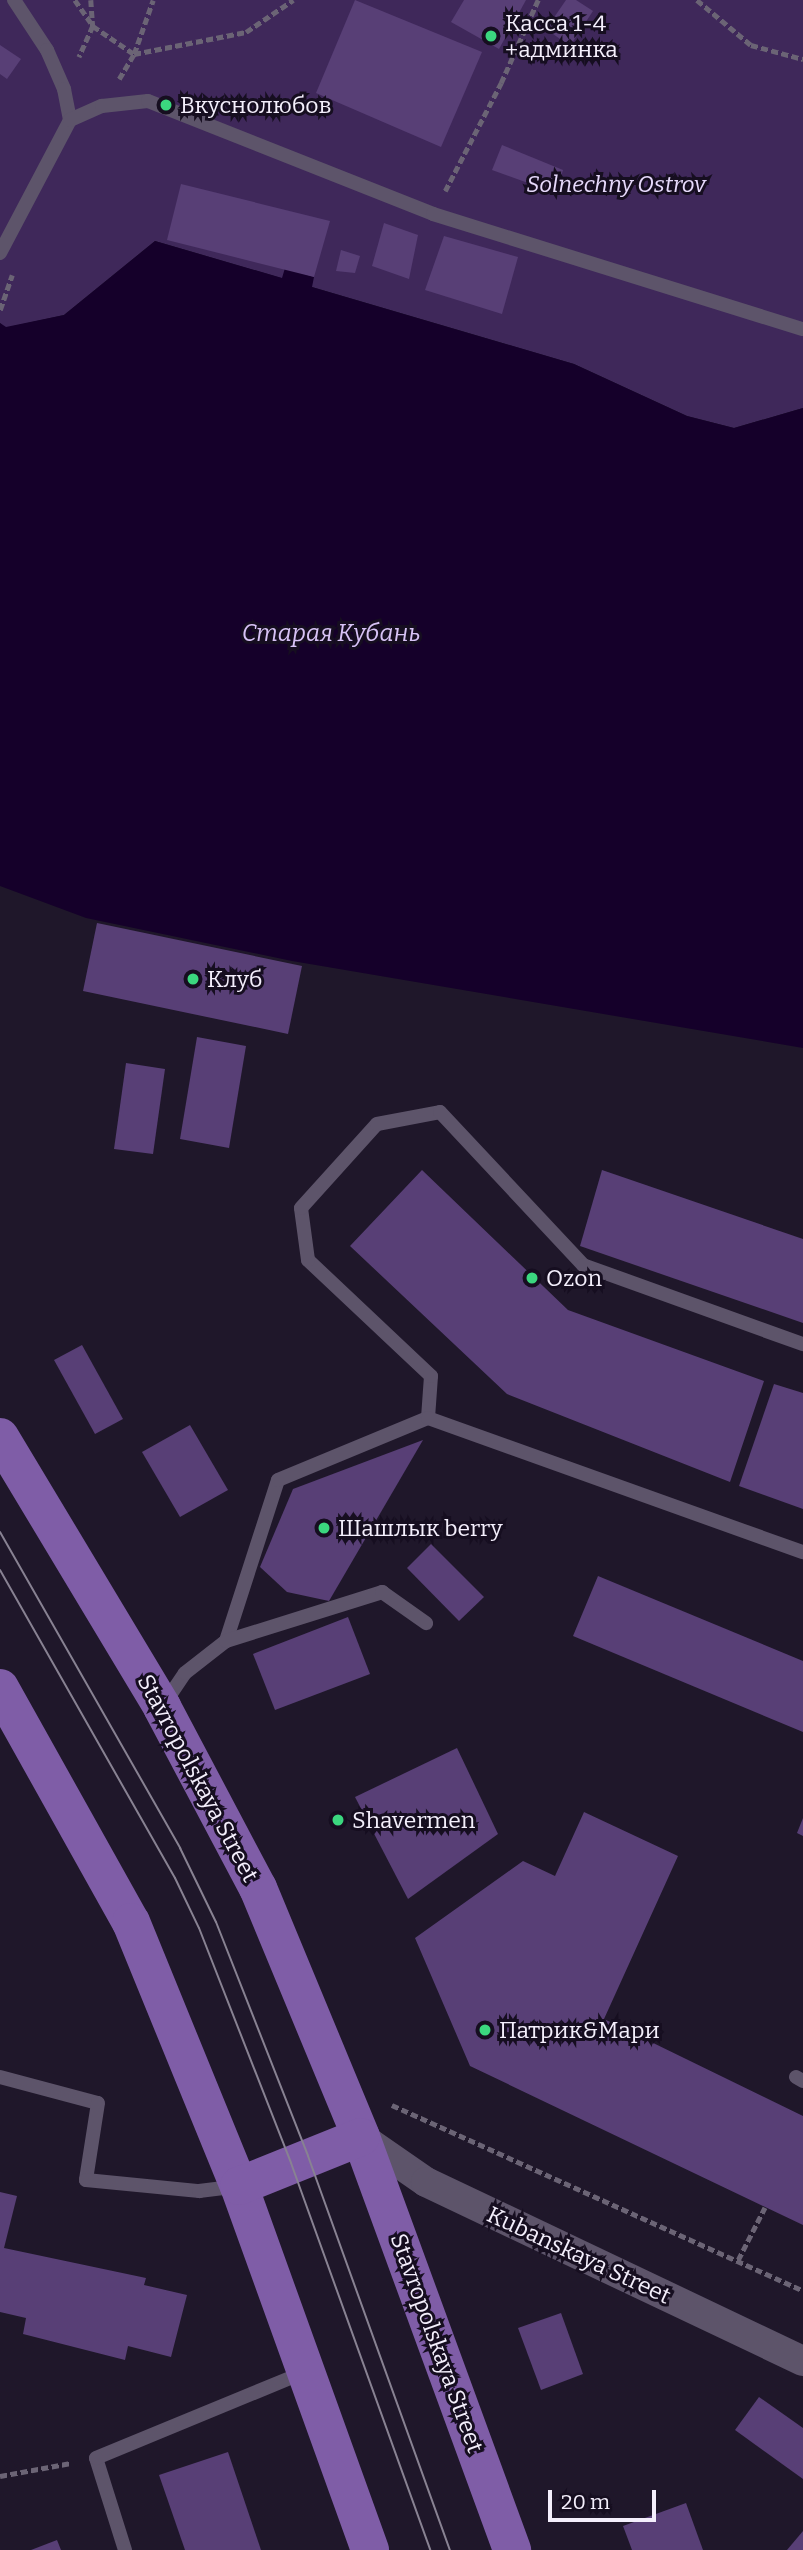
<!DOCTYPE html>
<meta charset="utf-8">
<style>
body{margin:0}
#map{position:relative;width:803px;height:2550px;overflow:hidden;background:#1f172a;font-family:Bitter,serif}
div>[style]{position:absolute}
.green>*{inset:0;background:#3f285a}
.water>*{inset:0;background:#15002a}
.building>*{inset:0;background:#583f76}
.path>*{height:4.5px;margin-top:-2.25px;transform-origin:0;background:repeating-linear-gradient(90deg,#6b6475 0 7px,transparent 0 10.5px)}
.lane>*{height:14px;margin:-7px;padding:0 7px;transform-origin:7px;border-radius:7px;background:#5d546a}
.street>*{height:30px;margin:-15px;padding:0 15px;transform-origin:15px;border-radius:15px;background:#5d546a}
.primary>*{height:38px;margin:-19px;padding:0 19px;transform-origin:19px;border-radius:19px;background:#7f5da7}
.tram>*{height:2px;margin:-1px;padding:0 1px;transform-origin:1px;border-radius:1px;background:#888292}
.dots>*{width:19px;height:19px;translate:-50% -50%;box-sizing:border-box;border:4px solid #160e20;border-radius:50%}
span{translate:-50% -50%;white-space:nowrap;text-align:center;line-height:1.15;-webkit-text-stroke:6px #160e20;paint-order:stroke}
.poi-label{font-size:23px;color:#f4effc}
.left{translate:0 -50%;text-align:left}
.park-label{font-size:23px;color:#e7dafc;font-style:italic}
.street-label{font-size:23px;color:#f4effc}
.water-label{font-size:24px;color:#d7c2f5;font-style:italic}
.scale{position:absolute;left:548px;top:2490px;width:108px;height:32px;box-sizing:border-box;border:4px solid #f4effc;border-top:0;padding-left:9px;font-size:21px;line-height:24px;white-space:nowrap;color:#f4effc;-webkit-text-stroke:5px #160e20;paint-order:stroke}
</style>
<div id="map">
<div class="green">
<div style="clip-path:polygon(0 0,803px 0,803px 408px,734px 428px,687px 416px,574px 364px,155px 241px,64px 315px,5px 328px,0 323px)"></div>
</div>
<div class="water">
<div style="clip-path:polygon(155px 241px,282px 278px,285px 268px,314px 277px,312px 287px,574px 364px,687px 416px,734px 428px,803px 408px,803px 1048px,292px 961px,86px 918px,0 886px,0 323px,6px 327px,64px 315px)"></div>
</div>
<div class="building">
<div style="clip-path:polygon(355px 0,482px 52px,441px 147px,316px 93px)"></div>
<div style="clip-path:polygon(464px 0,526px 0,499px 49px,451px 22px)"></div>
<div style="clip-path:polygon(566px 0,576px 0,593px 11px,570px 46px,546px 29px)"></div>
<div style="clip-path:polygon(0 45px,21px 59px,7px 79px,0 74px)"></div>
<div style="clip-path:polygon(502px 145px,563px 170px,556px 193px,492px 170px)"></div>
<div style="clip-path:polygon(181px 184px,330px 221px,314px 277px,167px 240px)"></div>
<div style="clip-path:polygon(384px 223px,418px 235px,409px 279px,372px 266px)"></div>
<div style="clip-path:polygon(444px 236px,518px 257px,502px 314px,425px 290px)"></div>
<div style="clip-path:polygon(341px 250px,360px 256px,355px 273px,336px 271px)"></div>
<div style="clip-path:polygon(97px 923px,302px 966px,288px 1034px,83px 991px)"></div>
<div style="clip-path:polygon(197px 1037px,246px 1046px,229px 1148px,180px 1139px)"></div>
<div style="clip-path:polygon(126px 1063px,165px 1069px,153px 1154px,114px 1149px)"></div>
<div style="clip-path:polygon(422px 1170px,568px 1310px,764px 1381px,730px 1482px,507px 1394px,350px 1246px)"></div>
<div style="clip-path:polygon(602px 1170px,803px 1239px,803px 1323px,580px 1246px)"></div>
<div style="clip-path:polygon(82px 1345px,123px 1419px,95px 1434px,54px 1360px)"></div>
<div style="clip-path:polygon(774px 1384px,803px 1393px,803px 1509px,739px 1486px)"></div>
<div style="clip-path:polygon(190px 1425px,228px 1490px,180px 1517px,142px 1452px)"></div>
<div style="clip-path:polygon(423px 1440px,329px 1601px,287px 1592px,260px 1567px,293px 1489px)"></div>
<div style="clip-path:polygon(431px 1544px,484px 1597px,459px 1621px,407px 1568px)"></div>
<div style="clip-path:polygon(598px 1576px,803px 1661px,803px 1732px,573px 1636px)"></div>
<div style="clip-path:polygon(348px 1617px,370px 1674px,275px 1710px,253px 1654px)"></div>
<div style="clip-path:polygon(457px 1748px,498px 1834px,408px 1899px,355px 1797px)"></div>
<div style="clip-path:polygon(584px 1812px,678px 1856px,604px 2019px,803px 2116px,803px 2225px,470px 2066px,415px 1938px,523px 1861px,555px 1876px)"></div>
<div style="clip-path:polygon(803px 1818px,803px 1836px,797px 1833px)"></div>
<div style="clip-path:polygon(0 2192px,17px 2196px,4px 2248px,146px 2278px,144px 2285px,187px 2295px,171px 2357px,128px 2346px,125px 2360px,23px 2334px,26px 2318px,0 2312px)"></div>
<div style="clip-path:polygon(561px 2313px,583px 2374px,541px 2390px,518px 2328px)"></div>
<div style="clip-path:polygon(759px 2397px,803px 2428px,803px 2479px,735px 2430px)"></div>
<div style="clip-path:polygon(228px 2452px,261px 2550px,185px 2550px,159px 2475px)"></div>
<div style="clip-path:polygon(686px 2503px,703px 2550px,632px 2550px,623px 2526px)"></div>
<div style="clip-path:polygon(803px 2531px,803px 2550px,787px 2550px)"></div>
<div style="clip-path:polygon(57px 2540px,61px 2550px,31px 2550px)"></div>
</div>
<div class="path">
<div style="left:75px;top:0;width:32px;rotate:55deg"></div>
<div style="left:93px;top:26px;width:34px;rotate:114deg"></div>
<div style="left:91px;top:0;width:26px;rotate:86deg"></div>
<div style="left:93px;top:26px;width:50px;rotate:34.3deg"></div>
<div style="left:134px;top:54px;width:114px;rotate:-11.1deg"></div>
<div style="left:246px;top:32px;width:57px;rotate:-34.2deg"></div>
<div style="left:697px;top:0;width:70px;rotate:39.8deg"></div>
<div style="left:751px;top:45px;width:54px;rotate:15.1deg"></div>
<div style="left:119px;top:79px;width:29px;rotate:-59deg"></div>
<div style="left:134px;top:54px;width:57px;rotate:-70.6deg"></div>
<div style="left:445px;top:191px;width:122px;rotate:-62.6deg"></div>
<div style="left:501px;top:83px;width:91px;rotate:-66deg"></div>
<div style="left:0;top:310px;width:37px;rotate:-71deg"></div>
<div style="left:392px;top:2105px;width:451px;rotate:24.3deg"></div>
<div style="left:738px;top:2260px;width:59px;rotate:-63deg"></div>
<div style="left:0;top:2476px;width:72px;rotate:-10.4deg"></div>
</div>
<div class="lane">
<div style="left:14px;top:0;width:60px;rotate:56.6deg"></div>
<div style="left:47px;top:50px;width:43px;rotate:66.4deg"></div>
<div style="left:64px;top:89px;width:32px;rotate:79deg"></div>
<div style="left:0;top:253px;width:150px;rotate:-62.2deg"></div>
<div style="left:70px;top:120px;width:35px;rotate:-24deg"></div>
<div style="left:102px;top:106px;width:46px;rotate:-6.2deg"></div>
<div style="left:148px;top:101px;width:307px;rotate:21.6deg"></div>
<div style="left:433px;top:214px;width:387px;rotate:17.3deg"></div>
<div style="left:428px;top:1418px;width:42px;rotate:-85.9deg"></div>
<div style="left:431px;top:1376px;width:169px;rotate:-136.7deg"></div>
<div style="left:308px;top:1260px;width:52px;rotate:-97.7deg"></div>
<div style="left:301px;top:1208px;width:113px;rotate:-47.9deg"></div>
<div style="left:377px;top:1124px;width:64px;rotate:-10.8deg"></div>
<div style="left:440px;top:1112px;width:209px;rotate:46.9deg"></div>
<div style="left:583px;top:1265px;width:234px;rotate:19.8deg"></div>
<div style="left:226px;top:1641px;width:169px;rotate:-72.1deg"></div>
<div style="left:278px;top:1480px;width:162px;rotate:-22.5deg"></div>
<div style="left:428px;top:1418px;width:398px;rotate:19.7deg"></div>
<div style="left:164px;top:1704px;width:37px;rotate:-56deg"></div>
<div style="left:185px;top:1673px;width:52px;rotate:-38deg"></div>
<div style="left:226px;top:1641px;width:164px;rotate:-17.4deg"></div>
<div style="left:382px;top:1592px;width:54px;rotate:35.2deg"></div>
<div style="left:0;top:2077px;width:101px;rotate:14.9deg"></div>
<div style="left:98px;top:2103px;width:78px;rotate:98.9deg"></div>
<div style="left:86px;top:2180px;width:114px;rotate:5.6deg"></div>
<div style="left:199px;top:2191px;width:39px;rotate:-7deg"></div>
<div style="left:796px;top:2077px;width:8px;rotate:30deg"></div>
<div style="left:125px;top:2550px;width:96px;rotate:-107.5deg"></div>
<div style="left:96px;top:2458px;width:226px;rotate:-22.4deg"></div>
</div>
<div class="street">
<div style="left:361px;top:2137px;width:79px;rotate:34.7deg"></div>
<div style="left:426px;top:2182px;width:417px;rotate:25.4deg"></div>
</div>
<div class="primary">
<div style="left:0;top:1437px;width:315px;rotate:59deg"></div>
<div style="left:162px;top:1707px;width:205px;rotate:62.1deg"></div>
<div style="left:258px;top:1888px;width:269px;rotate:67.5deg"></div>
<div style="left:361px;top:2137px;width:440px;rotate:69.9deg"></div>
<div style="left:0;top:1688px;width:268px;rotate:60.8deg"></div>
<div style="left:131px;top:1922px;width:285px;rotate:67.8deg"></div>
<div style="left:239px;top:2186px;width:387px;rotate:70.2deg"></div>
<div style="left:239px;top:2186px;width:131px;rotate:-21.9deg"></div>
</div>
<div class="tram">
<div style="left:0;top:1532px;width:364px;rotate:60.3deg"></div>
<div style="left:180px;top:1848px;width:82px;rotate:64.1deg"></div>
<div style="left:216px;top:1922px;width:251px;rotate:68.5deg"></div>
<div style="left:308px;top:2156px;width:419px;rotate:70.2deg"></div>
<div style="left:0;top:1570px;width:354px;rotate:60.4deg"></div>
<div style="left:175px;top:1878px;width:55px;rotate:64.4deg"></div>
<div style="left:199px;top:1928px;width:252px;rotate:68.6deg"></div>
<div style="left:291px;top:2163px;width:411px;rotate:70.2deg"></div>
</div>
<div class="dots">
<div style="left:491px;top:36px;background:#3bd77f"></div>
<div style="left:166px;top:105px;background:#3bd77f"></div>
<div style="left:193px;top:979px;background:#3bd77f"></div>
<div style="left:532px;top:1278px;background:#3bd77f"></div>
<div style="left:324px;top:1528px;background:#3bd77f"></div>
<div style="left:338px;top:1820px;background:#3bd77f"></div>
<div style="left:485px;top:2030px;background:#3bd77f"></div>
</div>
<div class="poi-label">
<span class="left" style="left:505px;top:36px">Касса 1-4<br>+админка</span>
<span class="left" style="left:180px;top:105px">Вкуснолюбов</span>
<span class="left" style="left:207px;top:979px">Клуб</span>
<span class="left" style="left:546px;top:1278px">Ozon</span>
<span class="left" style="left:338px;top:1528px">Шашлык berry</span>
<span class="left" style="left:352px;top:1820px">Shavermen</span>
<span class="left" style="left:499px;top:2030px">Патрик&amp;Мари</span>
</div>
<div class="park-label">
<span style="left:616px;top:184px">Solnechny Ostrov</span>
</div>
<div class="street-label">
<span style="left:198px;top:1778px;rotate:62deg">Stavropolskaya Street</span>
<span style="left:579px;top:2255px;rotate:25deg">Kubanskaya Street</span>
<span style="left:437px;top:2343px;rotate:70deg">Stavropolskaya Street</span>
</div>
<div class="water-label">
<span style="left:331px;top:634px">Старая Кубань</span>
</div>
<div class="scale">20 m</div>
</div>
